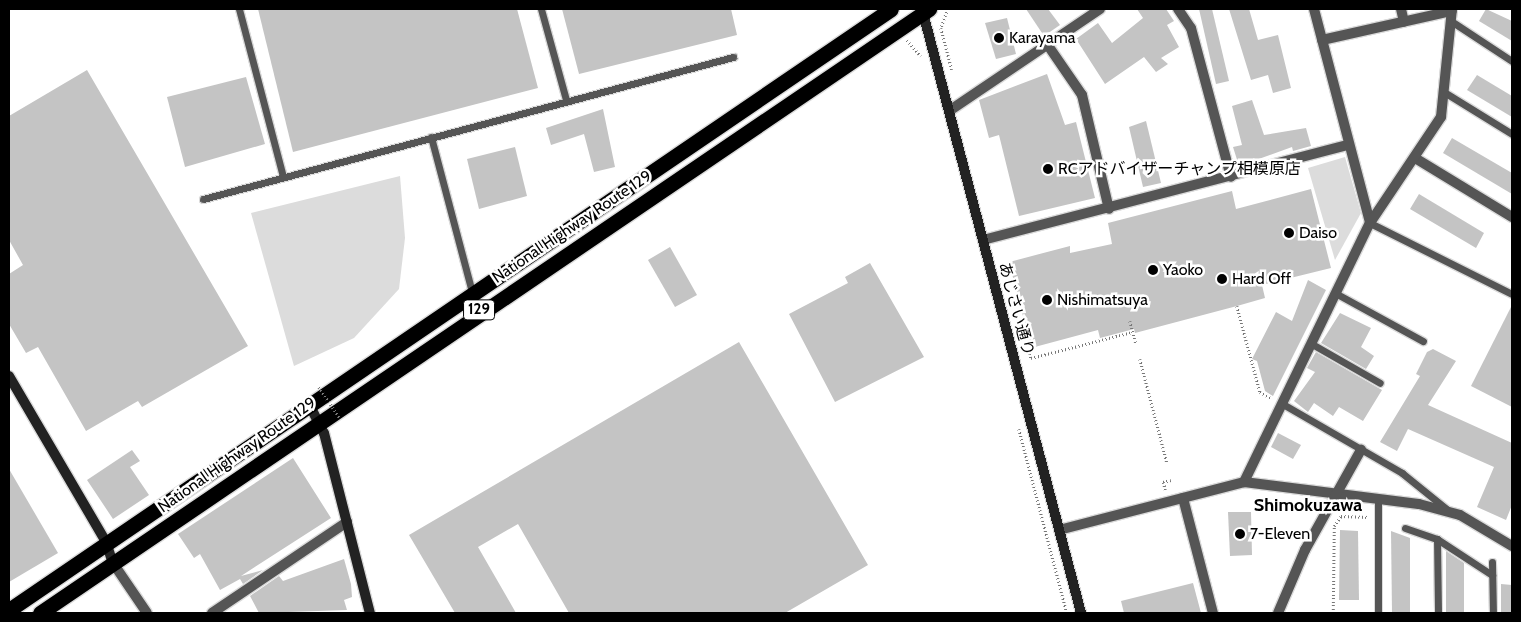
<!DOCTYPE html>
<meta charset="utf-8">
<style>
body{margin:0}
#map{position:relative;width:1521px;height:622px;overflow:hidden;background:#fff;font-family:Cabin,"Noto Sans JP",sans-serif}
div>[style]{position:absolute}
.green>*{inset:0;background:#dcdcdc}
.building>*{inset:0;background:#c4c4c4}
.path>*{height:2.5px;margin-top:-1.25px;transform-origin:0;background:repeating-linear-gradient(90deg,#777 0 1px,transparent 0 3.5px)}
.roads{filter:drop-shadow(1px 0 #dbdbdb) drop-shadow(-1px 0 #dbdbdb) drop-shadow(0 1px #dbdbdb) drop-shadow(0 -1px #dbdbdb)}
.lane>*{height:7px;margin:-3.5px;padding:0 3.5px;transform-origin:3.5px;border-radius:3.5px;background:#555}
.street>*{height:10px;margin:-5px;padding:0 5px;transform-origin:5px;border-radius:5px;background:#555}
.secondary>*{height:10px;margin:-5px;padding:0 5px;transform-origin:5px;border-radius:5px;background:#222}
.highway>*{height:15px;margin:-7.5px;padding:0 7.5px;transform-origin:7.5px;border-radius:7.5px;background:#000}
.path-bridge>*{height:2.5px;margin-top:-1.25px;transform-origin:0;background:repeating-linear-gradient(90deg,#777 0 1px,transparent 0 3.5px)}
.dots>*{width:14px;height:14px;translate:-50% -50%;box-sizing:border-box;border:2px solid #fff;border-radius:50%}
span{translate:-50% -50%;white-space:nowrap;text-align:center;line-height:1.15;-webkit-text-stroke:5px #fff;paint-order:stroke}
.shield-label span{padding:1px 4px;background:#fff;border:1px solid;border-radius:4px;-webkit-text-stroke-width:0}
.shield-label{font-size:15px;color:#000;font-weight:700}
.poi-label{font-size:16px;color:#000}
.left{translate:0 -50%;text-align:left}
.street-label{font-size:16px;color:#000}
.neighbourhood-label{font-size:18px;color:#000;font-weight:700}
.frame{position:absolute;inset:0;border:10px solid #000;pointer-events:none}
</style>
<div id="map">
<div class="green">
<div style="clip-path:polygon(1345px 157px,1361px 213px,1335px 260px,1308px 168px)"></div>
<div style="clip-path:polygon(400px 176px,405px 238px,399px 289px,354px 338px,294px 366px,251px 213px)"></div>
</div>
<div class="building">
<div style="clip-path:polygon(258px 9px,517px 9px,538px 88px,293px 152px)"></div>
<div style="clip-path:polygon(562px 9px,731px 9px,737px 35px,579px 74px)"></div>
<div style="clip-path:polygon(1026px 9px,1048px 9px,1060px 25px,1044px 36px)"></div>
<div style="clip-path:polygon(1137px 9px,1166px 9px,1174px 21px,1167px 25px,1179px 47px,1161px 58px,1168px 64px,1156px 72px,1144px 57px,1105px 84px,1076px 39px,1098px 23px,1112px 43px,1143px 18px)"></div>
<div style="clip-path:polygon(1199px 9px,1212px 9px,1229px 81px,1216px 84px)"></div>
<div style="clip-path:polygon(1229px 9px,1249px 9px,1258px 40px,1278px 35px,1291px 88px,1273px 93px,1268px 75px,1251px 80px)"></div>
<div style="clip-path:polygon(1486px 9px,1512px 21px,1512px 41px,1479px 21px)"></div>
<div style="clip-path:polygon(1007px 18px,1016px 54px,996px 59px,985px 23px)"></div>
<div style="clip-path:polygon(87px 70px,248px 346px,142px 407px,138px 401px,86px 431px,38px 347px,26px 353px,9px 324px,9px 274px,23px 265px,9px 240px,9px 116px)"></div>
<div style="clip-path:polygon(1047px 74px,1065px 125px,1076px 122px,1095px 198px,1019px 216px,999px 135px,989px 138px,979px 100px)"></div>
<div style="clip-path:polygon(1477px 75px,1512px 96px,1512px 117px,1467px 90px)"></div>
<div style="clip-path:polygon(246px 77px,265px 144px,185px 167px,167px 97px)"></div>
<div style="clip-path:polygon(1252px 100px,1264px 135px,1306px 128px,1311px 146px,1293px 151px,1292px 147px,1239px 166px,1233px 147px,1242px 145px,1232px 106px)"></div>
<div style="clip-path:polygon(603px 109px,615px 167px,594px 172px,584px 134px,551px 145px,546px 128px)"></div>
<div style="clip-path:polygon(1146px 121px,1161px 183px,1143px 187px,1129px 127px)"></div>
<div style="clip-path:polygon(1452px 138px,1512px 173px,1512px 194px,1443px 153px)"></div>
<div style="clip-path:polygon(515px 147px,527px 196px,479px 209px,467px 159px)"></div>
<div style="clip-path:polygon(1311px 189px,1331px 268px,1262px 285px,1265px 298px,1237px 306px,1135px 333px,1134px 329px,1100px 338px,1098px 330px,1031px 348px,1009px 262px,1070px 246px,1070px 253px,1112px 244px,1108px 223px,1232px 191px,1236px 209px)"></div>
<div style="clip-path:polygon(1419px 194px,1484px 233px,1476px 248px,1410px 209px)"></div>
<div style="clip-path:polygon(670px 247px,697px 295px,675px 307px,648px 260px)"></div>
<div style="clip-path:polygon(870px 263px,924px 357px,835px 402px,789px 314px,848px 283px,845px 277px)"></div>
<div style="clip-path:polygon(1308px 280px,1326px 290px,1273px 396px,1265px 391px,1257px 361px,1252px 359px,1276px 312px,1292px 321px)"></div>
<div style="clip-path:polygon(1512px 305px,1512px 407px,1471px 386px)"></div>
<div style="clip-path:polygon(1340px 313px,1371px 328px,1361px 347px,1374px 356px,1366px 369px,1321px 343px)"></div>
<div style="clip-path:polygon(739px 342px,868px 565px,785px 613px,569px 613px,518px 524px,478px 547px,516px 613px,455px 613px,409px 535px)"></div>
<div style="clip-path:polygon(1433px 349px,1456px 361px,1428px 405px,1512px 443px,1512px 505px,1506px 520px,1477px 507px,1494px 467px,1408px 429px,1397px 451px,1380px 442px,1420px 376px,1416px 374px,1427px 352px)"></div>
<div style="clip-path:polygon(1316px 352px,1382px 390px,1363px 421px,1339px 407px,1333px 416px,1314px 403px,1308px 412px,1294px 401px,1315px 372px,1307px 368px)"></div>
<div style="clip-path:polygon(1278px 433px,1301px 445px,1293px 459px,1271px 447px)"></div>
<div style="clip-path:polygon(132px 450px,140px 461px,130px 467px,149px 495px,113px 519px,87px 480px)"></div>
<div style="clip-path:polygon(293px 458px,331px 518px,241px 576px,263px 570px,243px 584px,240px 579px,220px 590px,200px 554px,194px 558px,178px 534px)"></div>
<div style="clip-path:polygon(9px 469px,58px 553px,9px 582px)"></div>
<div style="clip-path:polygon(1228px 512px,1251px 512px,1252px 555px,1230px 556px)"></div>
<div style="clip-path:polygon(1340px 530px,1358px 531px,1359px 600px,1339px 600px)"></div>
<div style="clip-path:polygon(1391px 531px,1410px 538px,1410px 613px,1392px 613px)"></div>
<div style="clip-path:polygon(1446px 551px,1464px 563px,1464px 613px,1446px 613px)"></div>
<div style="clip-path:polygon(344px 559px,351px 584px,352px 597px,344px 600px,347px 610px,259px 613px,250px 596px,279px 576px,283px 581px)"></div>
<div style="clip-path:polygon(1193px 583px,1201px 613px,1124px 613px,1121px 601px)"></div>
<div style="clip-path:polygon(1501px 584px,1512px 585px,1512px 613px,1501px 613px)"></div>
</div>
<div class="path">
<div style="left:948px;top:9px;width:20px;rotate:110deg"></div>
<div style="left:941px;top:28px;width:43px;rotate:75.3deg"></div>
<div style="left:907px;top:40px;width:21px;rotate:49deg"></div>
<div style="left:1237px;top:306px;width:89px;rotate:75deg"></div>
<div style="left:1260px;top:392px;width:13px;rotate:29deg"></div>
<div style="left:1130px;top:321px;width:23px;rotate:75deg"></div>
<div style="left:1025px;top:351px;width:4px;rotate:-14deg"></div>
<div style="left:1029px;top:350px;width:8px;rotate:76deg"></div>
<div style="left:1031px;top:358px;width:104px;rotate:-14.4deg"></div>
<div style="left:1140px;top:359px;width:107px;rotate:75.4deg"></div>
<div style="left:1019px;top:429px;width:190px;rotate:75.4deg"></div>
<div style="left:1165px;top:490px;width:8px;rotate:-104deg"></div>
<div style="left:1163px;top:482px;width:8px;rotate:-14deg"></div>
<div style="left:1341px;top:516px;width:27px;rotate:2deg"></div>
<div style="left:1333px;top:613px;width:87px;rotate:-89.3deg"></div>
<div style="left:1334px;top:526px;width:12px;rotate:-55deg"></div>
</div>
<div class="roads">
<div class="lane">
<div style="left:239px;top:9px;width:174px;rotate:75.3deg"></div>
<div style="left:541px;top:9px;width:94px;rotate:74.6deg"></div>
<div style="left:1451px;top:21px;width:73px;rotate:33.3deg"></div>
<div style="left:1444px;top:92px;width:80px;rotate:31.7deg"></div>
<div style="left:431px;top:137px;width:164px;rotate:75.2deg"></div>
<div style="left:203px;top:199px;width:549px;rotate:-15deg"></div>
<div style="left:1370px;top:223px;width:159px;rotate:26.6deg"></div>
<div style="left:1337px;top:294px;width:98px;rotate:28.7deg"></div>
<div style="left:1312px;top:344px;width:78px;rotate:29.8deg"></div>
<div style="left:1281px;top:403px;width:140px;rotate:30deg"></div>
<div style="left:1402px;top:473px;width:60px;rotate:39deg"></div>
<div style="left:1405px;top:528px;width:34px;rotate:19deg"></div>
<div style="left:1437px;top:539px;width:66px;rotate:33.2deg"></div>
<div style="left:1437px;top:539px;width:74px;rotate:89.2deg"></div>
<div style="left:1492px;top:562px;width:51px;rotate:88.9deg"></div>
<div style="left:1378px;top:613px;width:115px;rotate:-90deg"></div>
</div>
<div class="street">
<div style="left:1178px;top:9px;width:23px;rotate:56deg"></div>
<div style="left:1191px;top:28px;width:154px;rotate:75deg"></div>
<div style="left:1314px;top:9px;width:221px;rotate:75.3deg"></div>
<div style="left:1401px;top:9px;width:13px;rotate:77deg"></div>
<div style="left:1322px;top:40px;width:133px;rotate:-12.6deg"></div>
<div style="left:1047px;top:44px;width:62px;rotate:55.5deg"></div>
<div style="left:1082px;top:95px;width:117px;rotate:76.7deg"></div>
<div style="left:949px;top:111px;width:182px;rotate:-34deg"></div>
<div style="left:1415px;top:158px;width:114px;rotate:31.3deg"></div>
<div style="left:983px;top:240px;width:378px;rotate:-14.6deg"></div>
<div style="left:1244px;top:482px;width:288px;rotate:-64.1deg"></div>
<div style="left:1370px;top:223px;width:128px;rotate:-56.2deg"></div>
<div style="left:1441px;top:117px;width:109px;rotate:-84.2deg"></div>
<div style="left:1183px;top:498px;width:119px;rotate:75.4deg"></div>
<div style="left:1059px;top:530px;width:191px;rotate:-14.5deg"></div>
<div style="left:1244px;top:482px;width:176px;rotate:7.2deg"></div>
<div style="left:1419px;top:504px;width:42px;rotate:15deg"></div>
<div style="left:1460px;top:515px;width:61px;rotate:30.8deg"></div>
<div style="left:113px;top:563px;width:60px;rotate:55.8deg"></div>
<div style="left:212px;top:613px;width:163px;rotate:-34deg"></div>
<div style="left:1278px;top:613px;width:69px;rotate:-66.8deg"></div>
<div style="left:1305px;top:550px;width:115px;rotate:-60.8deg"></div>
</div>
<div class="secondary">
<div style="left:922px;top:9px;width:625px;rotate:75.25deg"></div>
<div style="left:9px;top:376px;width:192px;rotate:59.7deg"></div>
<div style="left:106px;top:542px;width:22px;rotate:72deg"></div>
<div style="left:310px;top:406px;width:30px;rotate:63deg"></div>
<div style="left:324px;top:433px;width:186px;rotate:75.7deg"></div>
</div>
<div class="highway">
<div style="left:9px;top:610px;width:1067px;rotate:-34.27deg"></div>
<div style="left:40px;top:613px;width:1075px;rotate:-34.19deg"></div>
</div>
</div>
<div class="path-bridge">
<div style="left:319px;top:387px;width:37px;rotate:56deg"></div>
</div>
<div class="dots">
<div style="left:999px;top:38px;background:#000"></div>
<div style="left:1048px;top:169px;background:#000"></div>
<div style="left:1289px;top:233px;background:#000"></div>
<div style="left:1153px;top:270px;background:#000"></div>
<div style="left:1222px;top:279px;background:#000"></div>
<div style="left:1047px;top:300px;background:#000"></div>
<div style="left:1240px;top:534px;background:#000"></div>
</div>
<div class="shield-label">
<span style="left:479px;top:310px">129</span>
</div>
<div class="poi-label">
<span class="left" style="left:1009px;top:38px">Karayama</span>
<span class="left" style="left:1058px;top:169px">RCアドバイザーチャンプ相模原店</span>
<span class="left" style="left:1299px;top:233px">Daiso</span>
<span class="left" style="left:1163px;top:270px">Yaoko</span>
<span class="left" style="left:1232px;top:279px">Hard Off</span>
<span class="left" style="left:1057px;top:300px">Nishimatsuya</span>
<span class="left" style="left:1250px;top:534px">7-Eleven</span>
</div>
<div class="street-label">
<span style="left:572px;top:227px;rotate:-34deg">National Highway Route 129</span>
<span style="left:1016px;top:309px;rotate:75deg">あじさい通り</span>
<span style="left:237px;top:455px;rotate:-35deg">National Highway Route 129</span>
</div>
<div class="neighbourhood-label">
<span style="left:1308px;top:505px">Shimokuzawa</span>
</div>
<div class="frame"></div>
</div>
